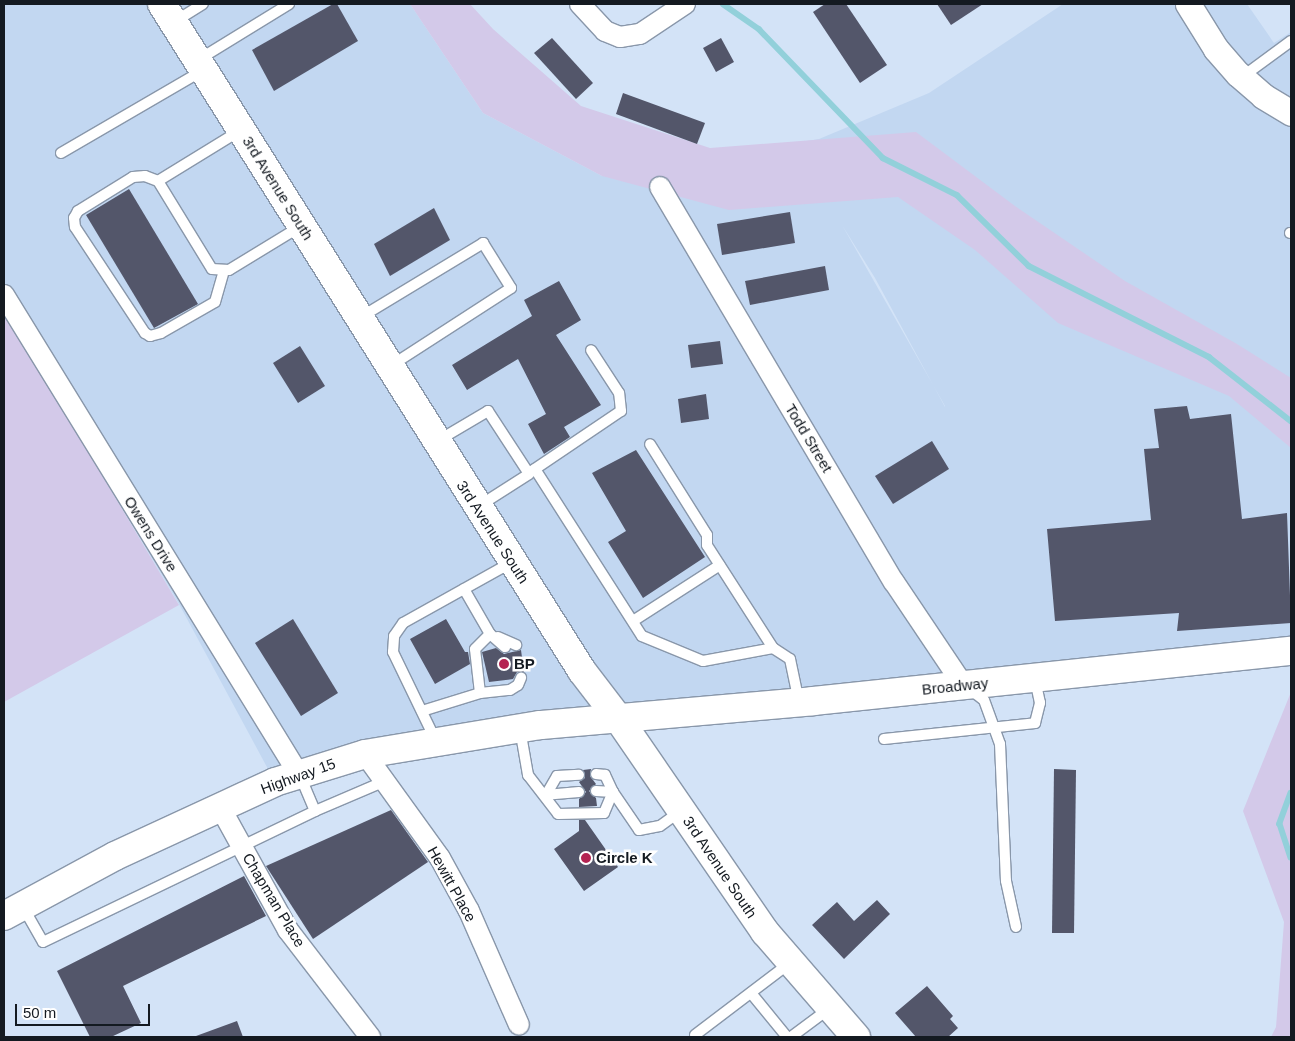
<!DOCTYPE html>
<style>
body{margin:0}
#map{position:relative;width:1295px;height:1041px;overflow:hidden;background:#d3e3f7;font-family:Helvetica,sans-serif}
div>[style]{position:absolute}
.built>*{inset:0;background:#c2d7f1}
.green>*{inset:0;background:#d3c9e9}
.stream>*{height:5.5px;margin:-2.75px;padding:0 2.75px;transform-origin:2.75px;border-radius:2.75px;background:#92d0da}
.building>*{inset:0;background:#53566a}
.roads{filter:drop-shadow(1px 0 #8997aa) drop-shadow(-1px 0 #8997aa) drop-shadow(0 1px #8997aa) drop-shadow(0 -1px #8997aa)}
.service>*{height:10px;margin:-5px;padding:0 5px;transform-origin:5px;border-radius:5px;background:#fff}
.minor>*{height:20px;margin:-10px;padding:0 10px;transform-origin:10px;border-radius:10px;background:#fff}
.tertiary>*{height:25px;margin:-12.5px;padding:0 12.5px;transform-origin:12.5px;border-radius:12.5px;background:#fff}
.secondary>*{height:28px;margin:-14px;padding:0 14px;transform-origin:14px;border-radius:14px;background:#fff}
.dots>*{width:14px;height:14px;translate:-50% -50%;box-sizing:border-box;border:2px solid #fff;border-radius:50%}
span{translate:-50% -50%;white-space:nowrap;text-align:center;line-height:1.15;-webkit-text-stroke:5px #fff;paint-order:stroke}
.street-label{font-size:15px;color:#141a21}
.poi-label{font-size:15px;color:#141a21;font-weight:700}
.left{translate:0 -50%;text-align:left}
.frame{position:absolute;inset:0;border:5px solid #141a21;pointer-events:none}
.scale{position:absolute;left:15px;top:1004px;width:135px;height:22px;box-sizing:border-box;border:2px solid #141a21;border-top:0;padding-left:6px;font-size:15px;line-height:18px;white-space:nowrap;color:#141a21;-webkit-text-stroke:4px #fff;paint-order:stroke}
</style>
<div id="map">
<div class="built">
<div style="clip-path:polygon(evenodd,4px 4px,410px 4px,483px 113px,602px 176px,819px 139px,929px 93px,1063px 4px,1247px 4px,1274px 43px,1291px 32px,1291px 653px,618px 718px,275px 782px,179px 604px,4px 310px,4px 4px,842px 225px,875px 278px,945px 407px,945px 406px,842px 225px)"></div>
</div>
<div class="green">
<div style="clip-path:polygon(410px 4px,470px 4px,493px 29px,581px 106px,710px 148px,916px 132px,1015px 206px,1125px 281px,1237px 344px,1291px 378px,1291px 448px,1229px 396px,1058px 323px,975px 250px,898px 197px,729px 210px,602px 176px,483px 113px)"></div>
<div style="clip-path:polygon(4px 310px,179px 605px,4px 702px)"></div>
<div style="clip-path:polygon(1291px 692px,1291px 1037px,1271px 1037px,1276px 1027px,1284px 922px,1243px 811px)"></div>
</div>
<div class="stream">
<div style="left:723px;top:4px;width:44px;rotate:34.8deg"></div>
<div style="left:759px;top:29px;width:179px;rotate:46.1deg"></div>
<div style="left:883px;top:158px;width:83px;rotate:26.6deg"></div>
<div style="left:957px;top:195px;width:101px;rotate:44.6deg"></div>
<div style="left:1029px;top:266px;width:202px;rotate:26.8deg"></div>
<div style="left:1209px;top:357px;width:104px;rotate:38deg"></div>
<div style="left:1291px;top:793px;width:33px;rotate:110deg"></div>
<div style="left:1280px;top:824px;width:35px;rotate:72deg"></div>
</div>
<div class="building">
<div style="clip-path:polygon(333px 4px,337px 4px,358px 41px,274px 91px,252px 50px)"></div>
<div style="clip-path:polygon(825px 4px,846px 4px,887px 65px,860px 83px,813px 12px)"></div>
<div style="clip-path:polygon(937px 4px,983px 4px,951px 25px)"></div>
<div style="clip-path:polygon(552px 38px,593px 83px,576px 99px,534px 53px)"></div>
<div style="clip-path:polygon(721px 38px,734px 62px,716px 72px,703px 48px)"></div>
<div style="clip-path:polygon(623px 93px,705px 123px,697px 144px,616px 114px)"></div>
<div style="clip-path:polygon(129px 189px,198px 304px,154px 328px,86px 215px)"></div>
<div style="clip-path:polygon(434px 208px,450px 240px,390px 276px,374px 244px)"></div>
<div style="clip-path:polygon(790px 212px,795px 243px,722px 255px,717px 224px)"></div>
<div style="clip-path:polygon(825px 266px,829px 290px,750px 305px,745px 281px)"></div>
<div style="clip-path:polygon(559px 281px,581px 320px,556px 335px,601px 405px,564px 427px,570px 437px,544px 454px,528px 424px,546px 414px,518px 359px,467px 390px,452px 365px,532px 316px,524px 300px)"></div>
<div style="clip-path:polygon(720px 341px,723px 364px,691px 368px,688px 345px)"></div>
<div style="clip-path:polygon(300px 346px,325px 386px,298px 403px,273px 363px)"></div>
<div style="clip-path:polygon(706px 394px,709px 419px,681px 423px,678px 399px)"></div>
<div style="clip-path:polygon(1187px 406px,1190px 419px,1231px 414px,1242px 519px,1287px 513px,1291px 623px,1177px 631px,1179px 613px,1055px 621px,1047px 529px,1151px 520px,1144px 449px,1159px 448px,1154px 409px)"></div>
<div style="clip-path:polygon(932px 441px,949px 469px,893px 504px,875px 476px)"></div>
<div style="clip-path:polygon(636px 450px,705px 557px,643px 598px,608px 542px,626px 531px,592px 473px)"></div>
<div style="clip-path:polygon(293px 619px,338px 693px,301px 716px,255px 643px)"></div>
<div style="clip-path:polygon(446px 619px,465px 652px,468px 652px,470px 664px,435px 684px,410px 639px)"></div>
<div style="clip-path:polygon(496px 648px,504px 654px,521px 650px,524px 672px,517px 672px,513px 679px,489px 682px,482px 652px)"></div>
<div style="clip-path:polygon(591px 769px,590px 776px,596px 784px,589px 791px,596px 798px,597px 806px,579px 807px,579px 799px,586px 792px,579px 782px,585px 778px,583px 770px)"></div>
<div style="clip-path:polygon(1054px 769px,1076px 770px,1074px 933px,1052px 933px)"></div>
<div style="clip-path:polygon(391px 810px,428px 862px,313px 939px,266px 866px)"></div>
<div style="clip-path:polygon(579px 820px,585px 820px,618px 867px,584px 891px,554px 849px,579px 831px)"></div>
<div style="clip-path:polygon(244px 876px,266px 916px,123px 986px,141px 1023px,111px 1037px,90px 1037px,57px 971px)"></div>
<div style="clip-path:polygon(877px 900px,890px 914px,844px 959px,812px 925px,837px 902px,854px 921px)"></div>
<div style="clip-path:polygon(927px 986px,953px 1016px,950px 1019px,958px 1028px,948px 1037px,916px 1037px,895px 1013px)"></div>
<div style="clip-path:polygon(237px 1021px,243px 1037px,197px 1037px,196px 1036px)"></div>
</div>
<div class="roads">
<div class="service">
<div style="left:174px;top:22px;width:34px;rotate:-32deg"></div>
<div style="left:198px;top:60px;width:107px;rotate:-31.6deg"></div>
<div style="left:1242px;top:77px;width:61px;rotate:-36.3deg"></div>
<div style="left:241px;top:130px;width:97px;rotate:148.4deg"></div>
<div style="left:158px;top:181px;width:103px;rotate:58.5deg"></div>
<div style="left:212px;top:269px;width:17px;rotate:3deg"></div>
<div style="left:229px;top:270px;width:84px;rotate:-31.4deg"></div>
<div style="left:61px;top:153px;width:163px;rotate:-30.2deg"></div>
<div style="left:158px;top:181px;width:14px;rotate:-159deg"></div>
<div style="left:145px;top:176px;width:12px;rotate:175deg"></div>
<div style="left:133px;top:177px;width:65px;rotate:148.3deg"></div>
<div style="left:78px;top:211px;width:8px;rotate:120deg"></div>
<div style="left:74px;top:218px;width:9px;rotate:84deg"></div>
<div style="left:75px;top:227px;width:127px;rotate:56.6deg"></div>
<div style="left:145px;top:333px;width:6px;rotate:31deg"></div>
<div style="left:150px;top:336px;width:11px;rotate:-15deg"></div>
<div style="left:161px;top:333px;width:62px;rotate:-29.9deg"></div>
<div style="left:215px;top:302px;width:32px;rotate:-74deg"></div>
<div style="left:1290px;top:233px;width:1px"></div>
<div style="left:361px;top:317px;width:143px;rotate:-31.2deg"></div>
<div style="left:483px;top:243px;width:53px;rotate:58.1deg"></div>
<div style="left:511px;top:288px;width:142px;rotate:147.1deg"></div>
<div style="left:439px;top:440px;width:57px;rotate:-30.6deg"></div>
<div style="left:488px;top:411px;width:75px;rotate:56.9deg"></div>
<div style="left:529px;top:474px;width:59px;rotate:147.4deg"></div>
<div style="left:535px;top:469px;width:198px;rotate:57.4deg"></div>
<div style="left:642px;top:636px;width:66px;rotate:22.3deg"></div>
<div style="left:703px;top:661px;width:71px;rotate:-10.5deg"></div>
<div style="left:773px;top:648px;width:122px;rotate:-122.7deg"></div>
<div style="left:707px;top:545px;width:10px;rotate:-90deg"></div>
<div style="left:707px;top:535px;width:107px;rotate:-122.1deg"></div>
<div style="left:529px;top:473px;width:111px;rotate:-34deg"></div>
<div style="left:621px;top:411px;width:18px;rotate:-96deg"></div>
<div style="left:619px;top:393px;width:51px;rotate:-123.1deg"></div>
<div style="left:464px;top:589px;width:52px;rotate:60deg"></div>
<div style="left:490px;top:634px;width:20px;rotate:41deg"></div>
<div style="left:633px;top:621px;width:103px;rotate:-32.8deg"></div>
<div style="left:498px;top:637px;width:20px;rotate:24deg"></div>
<div style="left:773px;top:648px;width:20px;rotate:33deg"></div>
<div style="left:790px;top:659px;width:44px;rotate:78.2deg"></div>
<div style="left:971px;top:690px;width:16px;rotate:38deg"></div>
<div style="left:984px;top:700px;width:47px;rotate:70deg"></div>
<div style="left:1000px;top:744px;width:137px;rotate:87.5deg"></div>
<div style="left:1006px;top:881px;width:47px;rotate:77.7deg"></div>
<div style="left:480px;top:693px;width:30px;rotate:-6deg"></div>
<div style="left:510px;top:690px;width:9px;rotate:-32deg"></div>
<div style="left:518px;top:685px;width:8px;rotate:-67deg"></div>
<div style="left:422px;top:711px;width:61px;rotate:-17.2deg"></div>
<div style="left:480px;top:693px;width:44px;rotate:-96.5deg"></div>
<div style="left:475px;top:649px;width:21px;rotate:-45deg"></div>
<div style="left:520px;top:729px;width:47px;rotate:80.1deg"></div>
<div style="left:528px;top:775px;width:49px;rotate:52.4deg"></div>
<div style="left:558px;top:814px;width:46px;rotate:-1.2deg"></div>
<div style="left:604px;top:813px;width:23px;rotate:-67deg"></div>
<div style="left:613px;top:792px;width:19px;rotate:-115deg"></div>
<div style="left:605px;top:775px;width:9px;rotate:-174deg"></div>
<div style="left:884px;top:739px;width:152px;rotate:-6deg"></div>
<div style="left:1035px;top:723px;width:21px;rotate:-76deg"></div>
<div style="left:1040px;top:703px;width:24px;rotate:-102deg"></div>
<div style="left:436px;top:741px;width:99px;rotate:-115.8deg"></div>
<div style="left:393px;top:652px;width:16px;rotate:-86deg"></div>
<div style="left:394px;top:636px;width:16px;rotate:-55deg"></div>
<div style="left:403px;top:623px;width:125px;rotate:-29.2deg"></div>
<div style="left:596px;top:791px;width:17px;rotate:3deg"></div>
<div style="left:613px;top:792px;width:46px;rotate:55.6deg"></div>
<div style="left:639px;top:830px;width:21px;rotate:-11deg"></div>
<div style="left:660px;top:826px;width:26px;rotate:-36deg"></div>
<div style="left:579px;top:792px;width:33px;rotate:175deg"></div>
<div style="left:546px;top:795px;width:22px;rotate:-60deg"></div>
<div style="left:557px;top:776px;width:22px;rotate:-3deg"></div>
<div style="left:315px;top:811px;width:76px;rotate:-23.2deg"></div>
<div style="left:23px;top:907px;width:40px;rotate:60.3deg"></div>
<div style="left:43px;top:942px;width:302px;rotate:-25.7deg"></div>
<div style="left:315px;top:811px;width:38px;rotate:-113deg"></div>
<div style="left:751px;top:993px;width:57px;rotate:50.7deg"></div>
<div style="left:695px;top:1035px;width:119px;rotate:-37.2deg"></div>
<div style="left:791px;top:1037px;width:49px;rotate:-36.6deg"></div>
</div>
<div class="minor">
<div style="left:580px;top:4px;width:37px;rotate:47deg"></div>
<div style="left:605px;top:31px;width:16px;rotate:22deg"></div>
<div style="left:620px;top:37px;width:20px;rotate:-9deg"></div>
<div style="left:640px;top:34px;width:54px;rotate:-33.7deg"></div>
<div style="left:660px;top:187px;width:459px;rotate:59.4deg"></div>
<div style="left:894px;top:582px;width:125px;rotate:56.1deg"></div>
<div style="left:4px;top:295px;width:561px;rotate:58.41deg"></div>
<div style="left:365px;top:754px;width:128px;rotate:54.2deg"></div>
<div style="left:440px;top:858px;width:60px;rotate:61.3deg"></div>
<div style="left:469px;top:911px;width:124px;rotate:66.3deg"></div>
<div style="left:220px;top:807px;width:141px;rotate:61.1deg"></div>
<div style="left:288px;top:930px;width:135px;rotate:52.5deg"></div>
</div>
<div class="tertiary">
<div style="left:1188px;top:4px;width:53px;rotate:58.1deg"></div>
<div style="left:1216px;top:49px;width:33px;rotate:49deg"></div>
<div style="left:1238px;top:74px;width:33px;rotate:41deg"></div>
<div style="left:1263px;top:96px;width:33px;rotate:31deg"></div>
</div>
<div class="secondary">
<div style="left:162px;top:4px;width:788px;rotate:57.8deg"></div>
<div style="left:582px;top:671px;width:59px;rotate:52.5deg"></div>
<div style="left:618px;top:718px;width:260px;rotate:55.5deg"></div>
<div style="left:765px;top:932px;width:139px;rotate:49.1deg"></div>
<div style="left:4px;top:916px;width:126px;rotate:-28.4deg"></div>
<div style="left:115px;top:856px;width:176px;rotate:-24.8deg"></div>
<div style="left:275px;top:782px;width:94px;rotate:-17.3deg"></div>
<div style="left:365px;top:754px;width:178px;rotate:-9.4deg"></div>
<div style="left:541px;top:725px;width:273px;rotate:-5deg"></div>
<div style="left:813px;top:701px;width:481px;rotate:-6deg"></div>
</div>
</div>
<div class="dots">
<div style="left:504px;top:664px;background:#b42452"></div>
<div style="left:586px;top:858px;background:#b42452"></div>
</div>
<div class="street-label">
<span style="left:278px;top:188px;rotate:58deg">3rd Avenue South</span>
<span style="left:809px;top:438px;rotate:59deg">Todd Street</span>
<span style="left:493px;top:532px;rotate:57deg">3rd Avenue South</span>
<span style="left:151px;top:534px;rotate:58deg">Owens Drive</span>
<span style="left:955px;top:686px;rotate:-6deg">Broadway</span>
<span style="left:298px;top:776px;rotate:-20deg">Highway 15</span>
<span style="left:720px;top:867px;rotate:56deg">3rd Avenue South</span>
<span style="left:452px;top:884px;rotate:61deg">Hewitt Place</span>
<span style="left:274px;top:900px;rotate:59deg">Chapman Place</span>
</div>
<div class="poi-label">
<span class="left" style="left:514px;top:664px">BP</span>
<span class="left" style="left:596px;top:858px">Circle K</span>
</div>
<div class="frame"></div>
<div class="scale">50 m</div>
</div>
